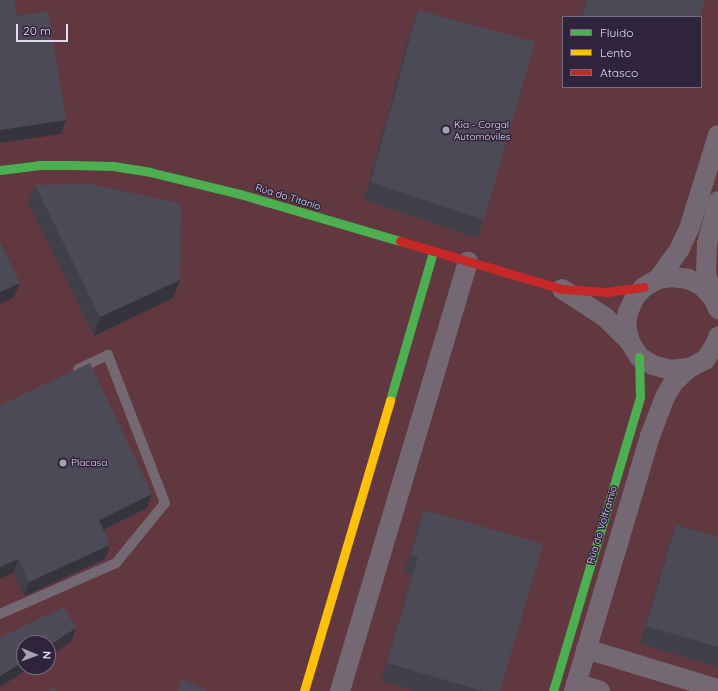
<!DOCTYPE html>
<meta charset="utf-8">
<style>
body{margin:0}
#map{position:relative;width:718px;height:691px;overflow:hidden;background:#3b3442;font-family:Quicksand,sans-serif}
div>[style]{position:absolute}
.green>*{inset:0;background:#623840}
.lane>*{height:10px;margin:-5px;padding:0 5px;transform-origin:5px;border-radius:5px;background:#746973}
.street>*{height:20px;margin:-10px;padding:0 10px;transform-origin:10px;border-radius:10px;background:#746973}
.fast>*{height:9px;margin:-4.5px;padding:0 4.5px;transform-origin:4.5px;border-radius:4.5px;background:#4caf50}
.slow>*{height:9px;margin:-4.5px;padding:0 4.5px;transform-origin:4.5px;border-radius:4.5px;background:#ffc107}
.jam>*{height:9px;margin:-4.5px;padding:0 4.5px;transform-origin:4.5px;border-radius:4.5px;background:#c62828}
.wall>*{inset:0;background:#41404a}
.shaded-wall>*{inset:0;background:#35343c}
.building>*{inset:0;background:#4c4a56}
.dots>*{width:11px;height:11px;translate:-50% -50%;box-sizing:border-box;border:2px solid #30243d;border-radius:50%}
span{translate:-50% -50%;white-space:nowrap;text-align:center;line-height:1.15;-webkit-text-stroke:3px #30243d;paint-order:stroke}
.poi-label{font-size:10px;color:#e1daea}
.left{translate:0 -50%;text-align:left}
.street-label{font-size:10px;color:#e1daea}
.legend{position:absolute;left:562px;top:16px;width:140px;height:72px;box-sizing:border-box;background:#30243d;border:1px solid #776d82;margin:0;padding:5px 7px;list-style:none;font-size:12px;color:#e1daea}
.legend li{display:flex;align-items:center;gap:8px;height:20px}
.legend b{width:20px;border:1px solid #776d82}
.north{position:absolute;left:16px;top:635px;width:40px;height:40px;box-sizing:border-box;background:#30243d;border:1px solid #776d82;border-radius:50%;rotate:91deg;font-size:11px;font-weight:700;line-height:16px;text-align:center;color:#e1daea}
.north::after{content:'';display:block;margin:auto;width:14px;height:18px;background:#a7a0af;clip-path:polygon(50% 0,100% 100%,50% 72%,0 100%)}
.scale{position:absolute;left:16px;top:24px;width:52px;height:18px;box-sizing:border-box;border:2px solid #e1daea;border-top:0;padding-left:5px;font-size:12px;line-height:14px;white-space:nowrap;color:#e1daea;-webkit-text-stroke:3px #30243d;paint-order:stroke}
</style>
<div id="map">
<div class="green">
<div style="clip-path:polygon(evenodd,0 0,718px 0,718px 691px,0 691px,0 0,563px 17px,701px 17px,701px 87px,563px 87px,563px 17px,0 0,24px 643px,48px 643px,48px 667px,24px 667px,24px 643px)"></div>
</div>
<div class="lane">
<div style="left:0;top:614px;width:127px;rotate:-23.7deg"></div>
<div style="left:116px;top:563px;width:77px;rotate:-50.8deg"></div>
<div style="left:165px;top:503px;width:159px;rotate:-111.1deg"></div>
<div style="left:108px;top:355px;width:33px;rotate:155deg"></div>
</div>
<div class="street">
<div style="left:658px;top:279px;width:36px;rotate:-54deg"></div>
<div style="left:679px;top:250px;width:26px;rotate:-65deg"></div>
<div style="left:690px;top:226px;width:95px;rotate:-72.9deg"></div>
<div style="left:562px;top:289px;width:51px;rotate:33.1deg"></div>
<div style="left:605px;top:317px;width:35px;rotate:45deg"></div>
<div style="left:713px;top:298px;width:26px;rotate:-106deg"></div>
<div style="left:706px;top:273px;width:29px;rotate:-88deg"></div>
<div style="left:707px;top:244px;width:44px;rotate:-75.7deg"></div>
<div style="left:718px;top:309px;width:12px;rotate:-114deg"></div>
<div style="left:713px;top:298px;width:16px;rotate:-133deg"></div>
<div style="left:702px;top:286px;width:16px;rotate:-153deg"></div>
<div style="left:688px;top:279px;width:16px;rotate:-173deg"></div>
<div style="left:672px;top:277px;width:14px;rotate:172deg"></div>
<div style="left:658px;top:279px;width:16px;rotate:150deg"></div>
<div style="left:644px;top:287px;width:13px;rotate:132deg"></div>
<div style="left:635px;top:297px;width:17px;rotate:115deg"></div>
<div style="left:628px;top:312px;width:14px;rotate:98deg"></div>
<div style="left:626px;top:326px;width:16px;rotate:76deg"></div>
<div style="left:630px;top:342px;width:17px;rotate:59deg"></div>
<div style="left:639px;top:357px;width:16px;rotate:30deg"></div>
<div style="left:653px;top:365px;width:18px;rotate:16deg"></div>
<div style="left:670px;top:370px;width:19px;rotate:-6deg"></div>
<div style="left:689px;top:368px;width:18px;rotate:-27deg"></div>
<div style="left:705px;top:360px;width:18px;rotate:-56deg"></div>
<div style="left:715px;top:345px;width:9px;rotate:-69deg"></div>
<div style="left:586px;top:649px;width:138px;rotate:16.9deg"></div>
<div style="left:576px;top:683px;width:25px;rotate:18deg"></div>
<div style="left:340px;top:691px;width:448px;rotate:-73.4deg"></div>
<div style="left:574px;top:691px;width:266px;rotate:-73.4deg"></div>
<div style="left:650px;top:436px;width:42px;rotate:-69deg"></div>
<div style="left:665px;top:397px;width:16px;rotate:-60deg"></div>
<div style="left:673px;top:383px;width:22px;rotate:-43deg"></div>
</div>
<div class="fast">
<div style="left:0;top:170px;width:38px;rotate:-7deg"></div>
<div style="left:38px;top:165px;width:34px"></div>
<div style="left:72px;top:165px;width:41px;rotate:1.4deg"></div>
<div style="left:113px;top:166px;width:37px;rotate:9deg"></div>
<div style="left:150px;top:172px;width:93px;rotate:13.7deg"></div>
<div style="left:240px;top:194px;width:167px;rotate:16.4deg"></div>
<div style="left:390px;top:400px;width:154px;rotate:-73.8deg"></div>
<div style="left:553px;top:691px;width:307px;rotate:-73.5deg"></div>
<div style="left:640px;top:397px;width:40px;rotate:-91.4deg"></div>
</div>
<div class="slow">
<div style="left:304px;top:691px;width:303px;rotate:-73.5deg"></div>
</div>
<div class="jam">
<div style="left:400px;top:241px;width:169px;rotate:16.5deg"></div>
<div style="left:562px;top:289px;width:45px;rotate:3.8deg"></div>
<div style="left:607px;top:292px;width:37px;rotate:-8deg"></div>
</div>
<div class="wall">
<div style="clip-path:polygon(586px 0,705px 0,700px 17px,581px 17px)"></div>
<div style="clip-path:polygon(418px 10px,484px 220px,477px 238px,364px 200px,411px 28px)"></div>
<div style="clip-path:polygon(35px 185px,180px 280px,173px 298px,94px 336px,28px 203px)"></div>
<div style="clip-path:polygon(0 405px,152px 494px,147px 508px,103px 530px,110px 545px,105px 559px,24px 596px,13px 573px)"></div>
<div style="clip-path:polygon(424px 510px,500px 691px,415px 691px,381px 681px,412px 575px,404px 573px,417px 528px)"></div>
<div style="clip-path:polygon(676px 525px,718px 537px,718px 667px,640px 644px,669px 543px)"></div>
</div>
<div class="shaded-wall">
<div style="clip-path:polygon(66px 120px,61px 134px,0 143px,0 130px)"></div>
<div style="clip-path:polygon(180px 280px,173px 298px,94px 336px,100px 317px)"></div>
<div style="clip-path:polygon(20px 283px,14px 297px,0 304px,0 292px)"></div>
<div style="clip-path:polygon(152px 494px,147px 508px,94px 534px,99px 520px)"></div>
<div style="clip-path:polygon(110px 545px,105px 559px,24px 596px,29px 582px)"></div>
<div style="clip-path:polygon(18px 559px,13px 573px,0 579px,0 567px)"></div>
<div style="clip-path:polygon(76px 628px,71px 642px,48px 657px,48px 646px)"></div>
<div style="clip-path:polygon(24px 661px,24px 667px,31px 667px,0 687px,0 676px)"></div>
</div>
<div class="building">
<div style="clip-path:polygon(0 0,14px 0,17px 16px,48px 11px,66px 120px,0 130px)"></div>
<div style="clip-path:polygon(587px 0,705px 0,700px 17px,583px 17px)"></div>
<div style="clip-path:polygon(418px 10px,535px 42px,484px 220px,371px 182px)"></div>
<div style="clip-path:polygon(89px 184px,181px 203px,180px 280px,100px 317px,35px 185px)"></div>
<div style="clip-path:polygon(0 242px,20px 283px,0 292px)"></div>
<div style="clip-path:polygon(90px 363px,152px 494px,99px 520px,110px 545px,29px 582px,18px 559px,0 567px,0 405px)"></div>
<div style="clip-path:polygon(424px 510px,543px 544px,500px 691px,483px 691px,387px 663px,418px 557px,411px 555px)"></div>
<div style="clip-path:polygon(676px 525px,718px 537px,718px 647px,646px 626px)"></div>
<div style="clip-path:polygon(64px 607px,76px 628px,48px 646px,48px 643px,24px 643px,24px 661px,0 676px,0 637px)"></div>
<div style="clip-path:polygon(182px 679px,208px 691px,177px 691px)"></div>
<div style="clip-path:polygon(53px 687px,57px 691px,48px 691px)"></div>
</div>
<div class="dots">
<div style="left:446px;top:130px;background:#a7a0af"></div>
<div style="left:63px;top:463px;background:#a7a0af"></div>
</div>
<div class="poi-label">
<span class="left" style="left:454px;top:130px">Kia - Corgal<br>Automóviles</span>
<span class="left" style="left:71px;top:463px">Placasa</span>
</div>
<div class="street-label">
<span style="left:288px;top:197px;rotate:17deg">Rúa do Titanio</span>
<span style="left:602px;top:525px;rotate:-73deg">Rúa do Volframio</span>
</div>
<ul class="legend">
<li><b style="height:5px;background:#4caf50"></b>Fluido</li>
<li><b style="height:5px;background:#ffc107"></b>Lento</li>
<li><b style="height:5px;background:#c62828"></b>Atasco</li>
</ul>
<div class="north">N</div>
<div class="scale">20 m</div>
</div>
